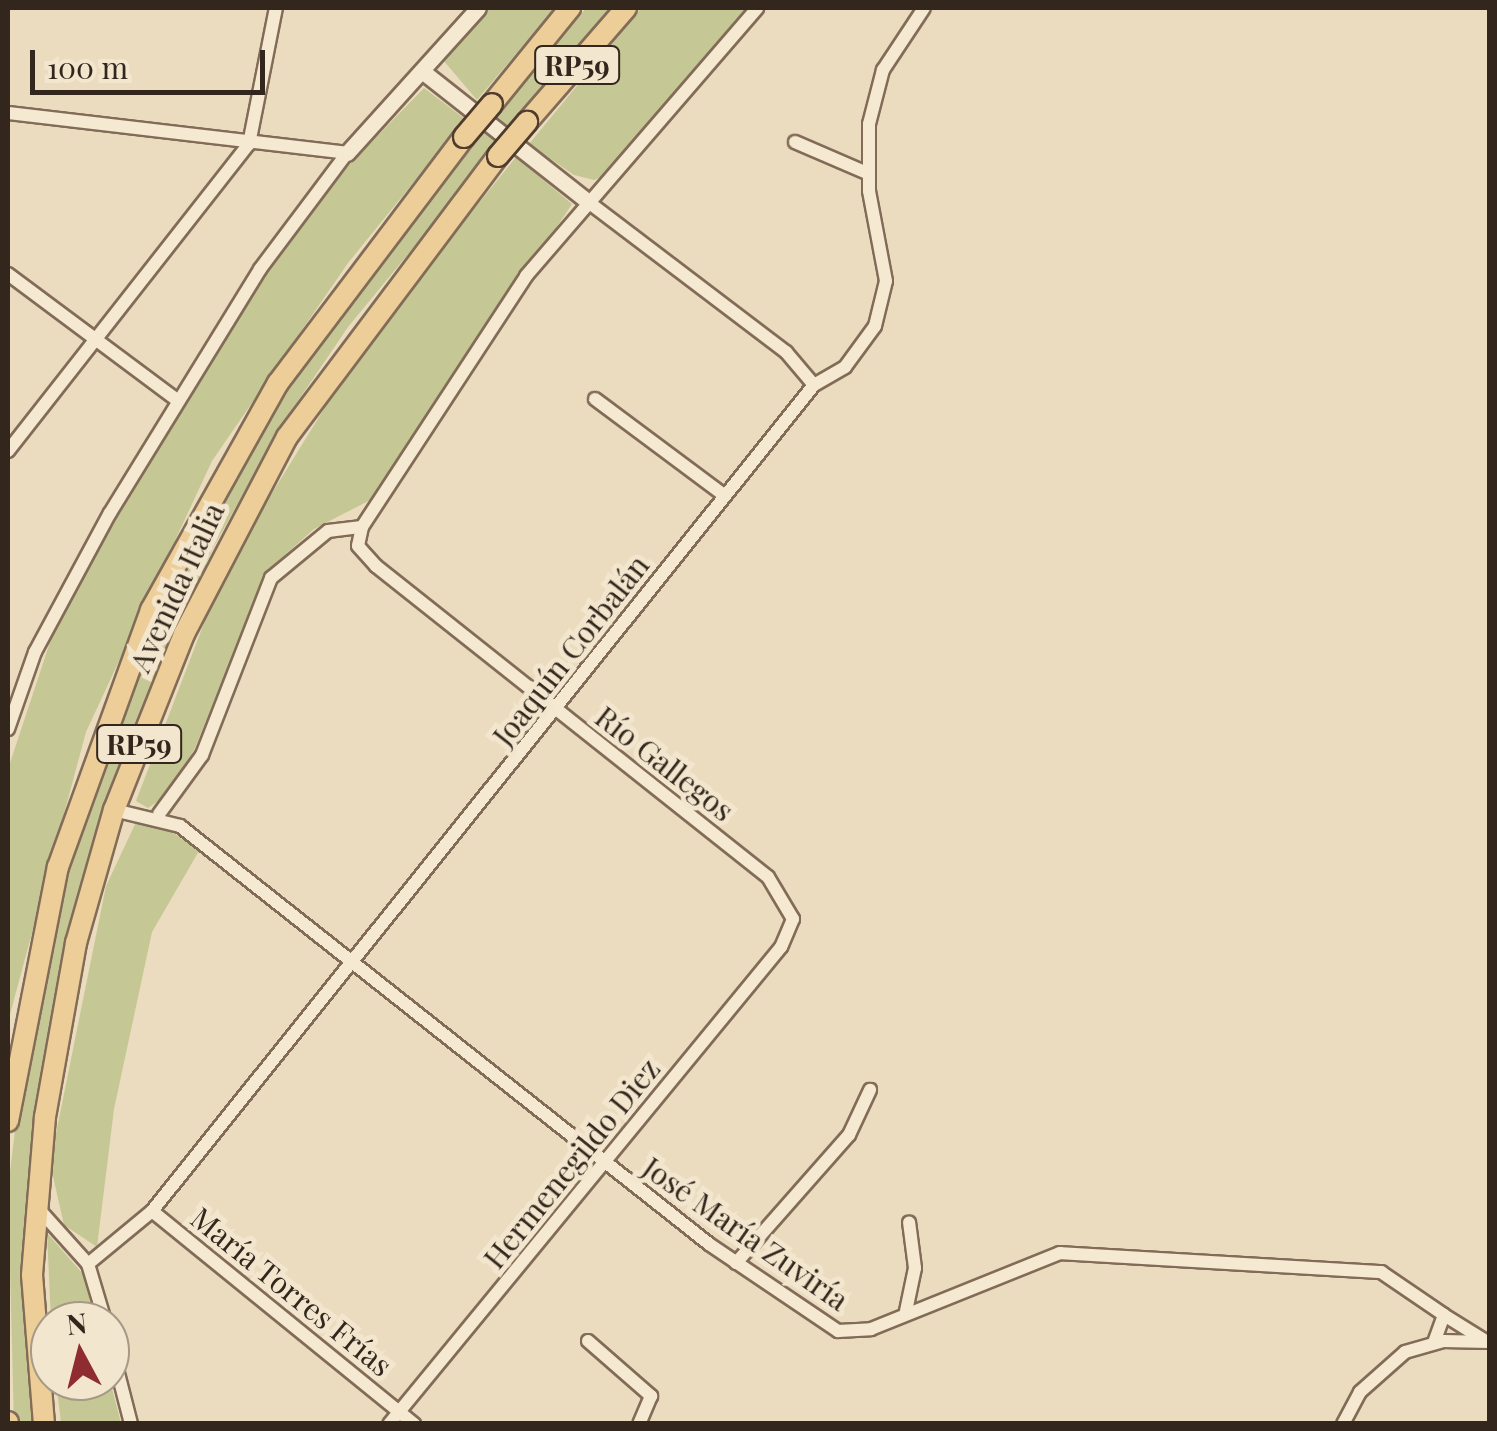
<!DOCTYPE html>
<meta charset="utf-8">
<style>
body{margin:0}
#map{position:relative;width:1497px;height:1431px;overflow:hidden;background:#ebdbbf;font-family:"Playfair Display",serif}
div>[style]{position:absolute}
.green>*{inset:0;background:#c5c894}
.roads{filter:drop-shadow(2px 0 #826c58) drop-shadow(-2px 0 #826c58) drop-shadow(0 2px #826c58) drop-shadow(0 -2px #826c58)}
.minor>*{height:12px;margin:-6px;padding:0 6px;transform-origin:6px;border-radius:6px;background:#f6e9d1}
.tertiary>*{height:15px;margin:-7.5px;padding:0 7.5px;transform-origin:7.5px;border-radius:7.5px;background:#f6e9d1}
.primary>*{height:20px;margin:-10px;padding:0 10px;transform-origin:10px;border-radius:10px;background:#edce98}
.bridges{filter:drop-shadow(2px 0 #503b2d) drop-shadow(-2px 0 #503b2d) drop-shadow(0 2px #503b2d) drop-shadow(0 -2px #503b2d)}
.primary-bridge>*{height:20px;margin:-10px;padding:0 10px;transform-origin:10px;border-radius:10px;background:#edce98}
span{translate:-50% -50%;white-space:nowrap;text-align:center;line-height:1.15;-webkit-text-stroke:10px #f3e6ce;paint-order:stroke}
.shield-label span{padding:2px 8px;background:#f3e6ce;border:2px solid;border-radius:8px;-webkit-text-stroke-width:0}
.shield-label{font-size:28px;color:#33261c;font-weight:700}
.street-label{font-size:30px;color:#33261c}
.frame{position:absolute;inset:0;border:10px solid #33261c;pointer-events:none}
.north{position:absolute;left:30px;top:1301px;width:100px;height:100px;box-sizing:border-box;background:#f3e6ce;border:2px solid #a69987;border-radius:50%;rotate:353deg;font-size:28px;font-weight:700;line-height:40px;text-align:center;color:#33261c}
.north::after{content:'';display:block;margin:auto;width:35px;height:45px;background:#8e2c32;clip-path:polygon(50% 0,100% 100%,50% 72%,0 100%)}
.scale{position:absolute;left:30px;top:50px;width:235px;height:45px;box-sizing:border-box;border:5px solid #33261c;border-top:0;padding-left:12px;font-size:30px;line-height:35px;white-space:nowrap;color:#33261c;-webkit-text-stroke:8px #f3e6ce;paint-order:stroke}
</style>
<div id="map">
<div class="green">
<div style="clip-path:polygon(490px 8px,555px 8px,477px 100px,443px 60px)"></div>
<div style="clip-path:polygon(586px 8px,611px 8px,348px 327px,281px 426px,213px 548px,145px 701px,59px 975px,24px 1262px,35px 1423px,14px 1424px,8px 1189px,20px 1088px,43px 960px,116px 714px,270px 407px,368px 271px)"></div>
<div style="clip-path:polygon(641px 8px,749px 8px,614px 171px,594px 180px,574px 175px,529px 144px)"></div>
<div style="clip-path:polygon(424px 88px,465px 119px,348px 263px,212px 461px,86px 732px,8px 1022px,8px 769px,59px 615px,268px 266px,322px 193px)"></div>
<div style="clip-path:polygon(516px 157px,572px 204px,380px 495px,314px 529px,269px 569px,194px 750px,167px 795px,148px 808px,136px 801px,214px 597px,269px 498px,361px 349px)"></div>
<div style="clip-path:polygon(137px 820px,161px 824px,199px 851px,152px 932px,114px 1109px,97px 1247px,64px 1225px,50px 1163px,106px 886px)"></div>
<div style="clip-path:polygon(47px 1233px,83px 1274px,95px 1321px,51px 1321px)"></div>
<div style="clip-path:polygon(56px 1381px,110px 1381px,121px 1423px,61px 1423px)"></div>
</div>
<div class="roads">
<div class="minor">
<div style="left:8px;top:113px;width:341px;rotate:6.7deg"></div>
<div style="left:795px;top:142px;width:78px;rotate:23.3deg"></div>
<div style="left:587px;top:201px;width:250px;rotate:37.2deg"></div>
<div style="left:786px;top:352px;width:43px;rotate:49.7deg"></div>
<div style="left:8px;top:274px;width:211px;rotate:36.7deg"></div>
<div style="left:595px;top:399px;width:162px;rotate:36.7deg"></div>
<div style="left:8px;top:451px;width:390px;rotate:-51.9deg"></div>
<div style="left:249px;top:144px;width:139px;rotate:-78.8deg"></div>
<div style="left:362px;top:527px;width:19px;rotate:102deg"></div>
<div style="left:358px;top:546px;width:27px;rotate:48deg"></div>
<div style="left:376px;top:566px;width:500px;rotate:38.43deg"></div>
<div style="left:768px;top:877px;width:49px;rotate:59.2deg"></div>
<div style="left:793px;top:919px;width:30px;rotate:113deg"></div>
<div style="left:781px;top:947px;width:617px;rotate:129.41deg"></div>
<div style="left:8px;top:729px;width:82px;rotate:-70.7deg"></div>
<div style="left:35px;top:652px;width:158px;rotate:-61.7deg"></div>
<div style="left:110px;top:513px;width:286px;rotate:-58.4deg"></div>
<div style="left:260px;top:269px;width:145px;rotate:-53.1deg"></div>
<div style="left:114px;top:810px;width:68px;rotate:13.6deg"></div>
<div style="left:180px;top:826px;width:674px;rotate:38.31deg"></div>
<div style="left:709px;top:1244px;width:156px;rotate:34deg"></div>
<div style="left:838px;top:1331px;width:33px;rotate:-3deg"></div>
<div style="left:871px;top:1329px;width:204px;rotate:-21.9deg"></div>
<div style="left:1060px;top:1253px;width:322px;rotate:3.4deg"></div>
<div style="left:1381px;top:1272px;width:76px;rotate:34.3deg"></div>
<div style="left:1444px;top:1315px;width:29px;rotate:110deg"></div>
<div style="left:159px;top:814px;width:73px;rotate:-53.9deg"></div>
<div style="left:202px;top:755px;width:190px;rotate:-68.7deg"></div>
<div style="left:271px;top:578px;width:74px;rotate:-39.5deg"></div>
<div style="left:328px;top:531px;width:34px;rotate:-7deg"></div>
<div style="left:362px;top:527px;width:300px;rotate:-56.8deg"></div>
<div style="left:526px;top:276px;width:354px;rotate:-49.2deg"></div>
<div style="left:36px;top:1206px;width:78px;rotate:48.1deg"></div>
<div style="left:88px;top:1264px;width:59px;rotate:73.4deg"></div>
<div style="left:152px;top:1211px;width:338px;rotate:39.1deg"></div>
<div style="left:736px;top:1263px;width:171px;rotate:-48.6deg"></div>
<div style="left:849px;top:1135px;width:50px;rotate:-65deg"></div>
<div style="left:88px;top:1264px;width:83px;rotate:-39.6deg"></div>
<div style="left:152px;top:1211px;width:1059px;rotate:-51.29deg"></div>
<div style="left:814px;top:385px;width:36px;rotate:-30deg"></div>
<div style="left:845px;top:367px;width:51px;rotate:-53.8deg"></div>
<div style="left:875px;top:326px;width:46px;rotate:-76.3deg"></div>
<div style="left:886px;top:281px;width:92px;rotate:-100.7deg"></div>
<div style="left:869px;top:191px;width:67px;rotate:-90deg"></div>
<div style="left:869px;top:124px;width:56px;rotate:-75.5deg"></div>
<div style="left:883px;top:70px;width:74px;rotate:-56.5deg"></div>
<div style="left:906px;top:1311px;width:44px;rotate:-78.2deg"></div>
<div style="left:915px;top:1268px;width:46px;rotate:-97.4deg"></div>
<div style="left:1444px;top:1315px;width:47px;rotate:32deg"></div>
<div style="left:588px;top:1341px;width:84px;rotate:41.1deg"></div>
<div style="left:651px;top:1396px;width:30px;rotate:113deg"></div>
<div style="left:110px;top:1342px;width:85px;rotate:75.6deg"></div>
<div style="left:1343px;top:1424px;width:36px;rotate:-62deg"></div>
<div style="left:1360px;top:1392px;width:60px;rotate:-41.6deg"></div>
<div style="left:1405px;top:1352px;width:40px;rotate:-16deg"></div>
<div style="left:1443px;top:1341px;width:47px;rotate:1.2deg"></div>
</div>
<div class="tertiary">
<div style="left:422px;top:71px;width:210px;rotate:38.2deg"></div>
<div style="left:347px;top:153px;width:195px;rotate:-47.9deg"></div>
</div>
<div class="primary">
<div style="left:492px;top:104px;width:124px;rotate:-50.9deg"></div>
<div style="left:527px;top:122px;width:151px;rotate:-49deg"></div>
<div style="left:8px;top:1121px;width:259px;rotate:-78.9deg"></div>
<div style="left:58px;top:867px;width:273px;rotate:-70.1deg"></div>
<div style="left:151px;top:610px;width:260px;rotate:-60.8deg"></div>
<div style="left:278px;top:383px;width:308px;rotate:-52.9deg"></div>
<div style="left:8px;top:1422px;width:2px;rotate:90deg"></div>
<div style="left:44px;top:1424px;width:149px;rotate:-94.6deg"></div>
<div style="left:32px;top:1275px;width:159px;rotate:-85.3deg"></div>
<div style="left:45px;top:1117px;width:177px;rotate:-79.9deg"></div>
<div style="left:76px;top:943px;width:138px;rotate:-74.1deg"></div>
<div style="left:114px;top:810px;width:189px;rotate:-68.3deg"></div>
<div style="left:184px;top:634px;width:222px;rotate:-62.4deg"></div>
<div style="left:287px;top:437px;width:351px;rotate:-53.1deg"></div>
</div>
</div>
<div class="bridges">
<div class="primary-bridge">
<div style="left:464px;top:137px;width:43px;rotate:-49.7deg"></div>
<div style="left:498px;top:156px;width:45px;rotate:-49.5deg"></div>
</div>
</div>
<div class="shield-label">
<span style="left:577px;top:65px">RP59</span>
<span style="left:139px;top:744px">RP59</span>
</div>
<div class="street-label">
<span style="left:176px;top:587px;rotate:-65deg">Avenida Italia</span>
<span style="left:570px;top:650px;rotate:-52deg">Joaquín Corbalán</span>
<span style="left:665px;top:763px;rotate:38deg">Río Gallegos</span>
<span style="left:571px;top:1163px;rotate:-51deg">Hermenegildo Diez</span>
<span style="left:746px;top:1233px;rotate:35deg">José María Zuviría</span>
<span style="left:292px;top:1291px;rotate:39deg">María Torres Frías</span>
</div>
<div class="frame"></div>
<div class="north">N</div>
<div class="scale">100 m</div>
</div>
